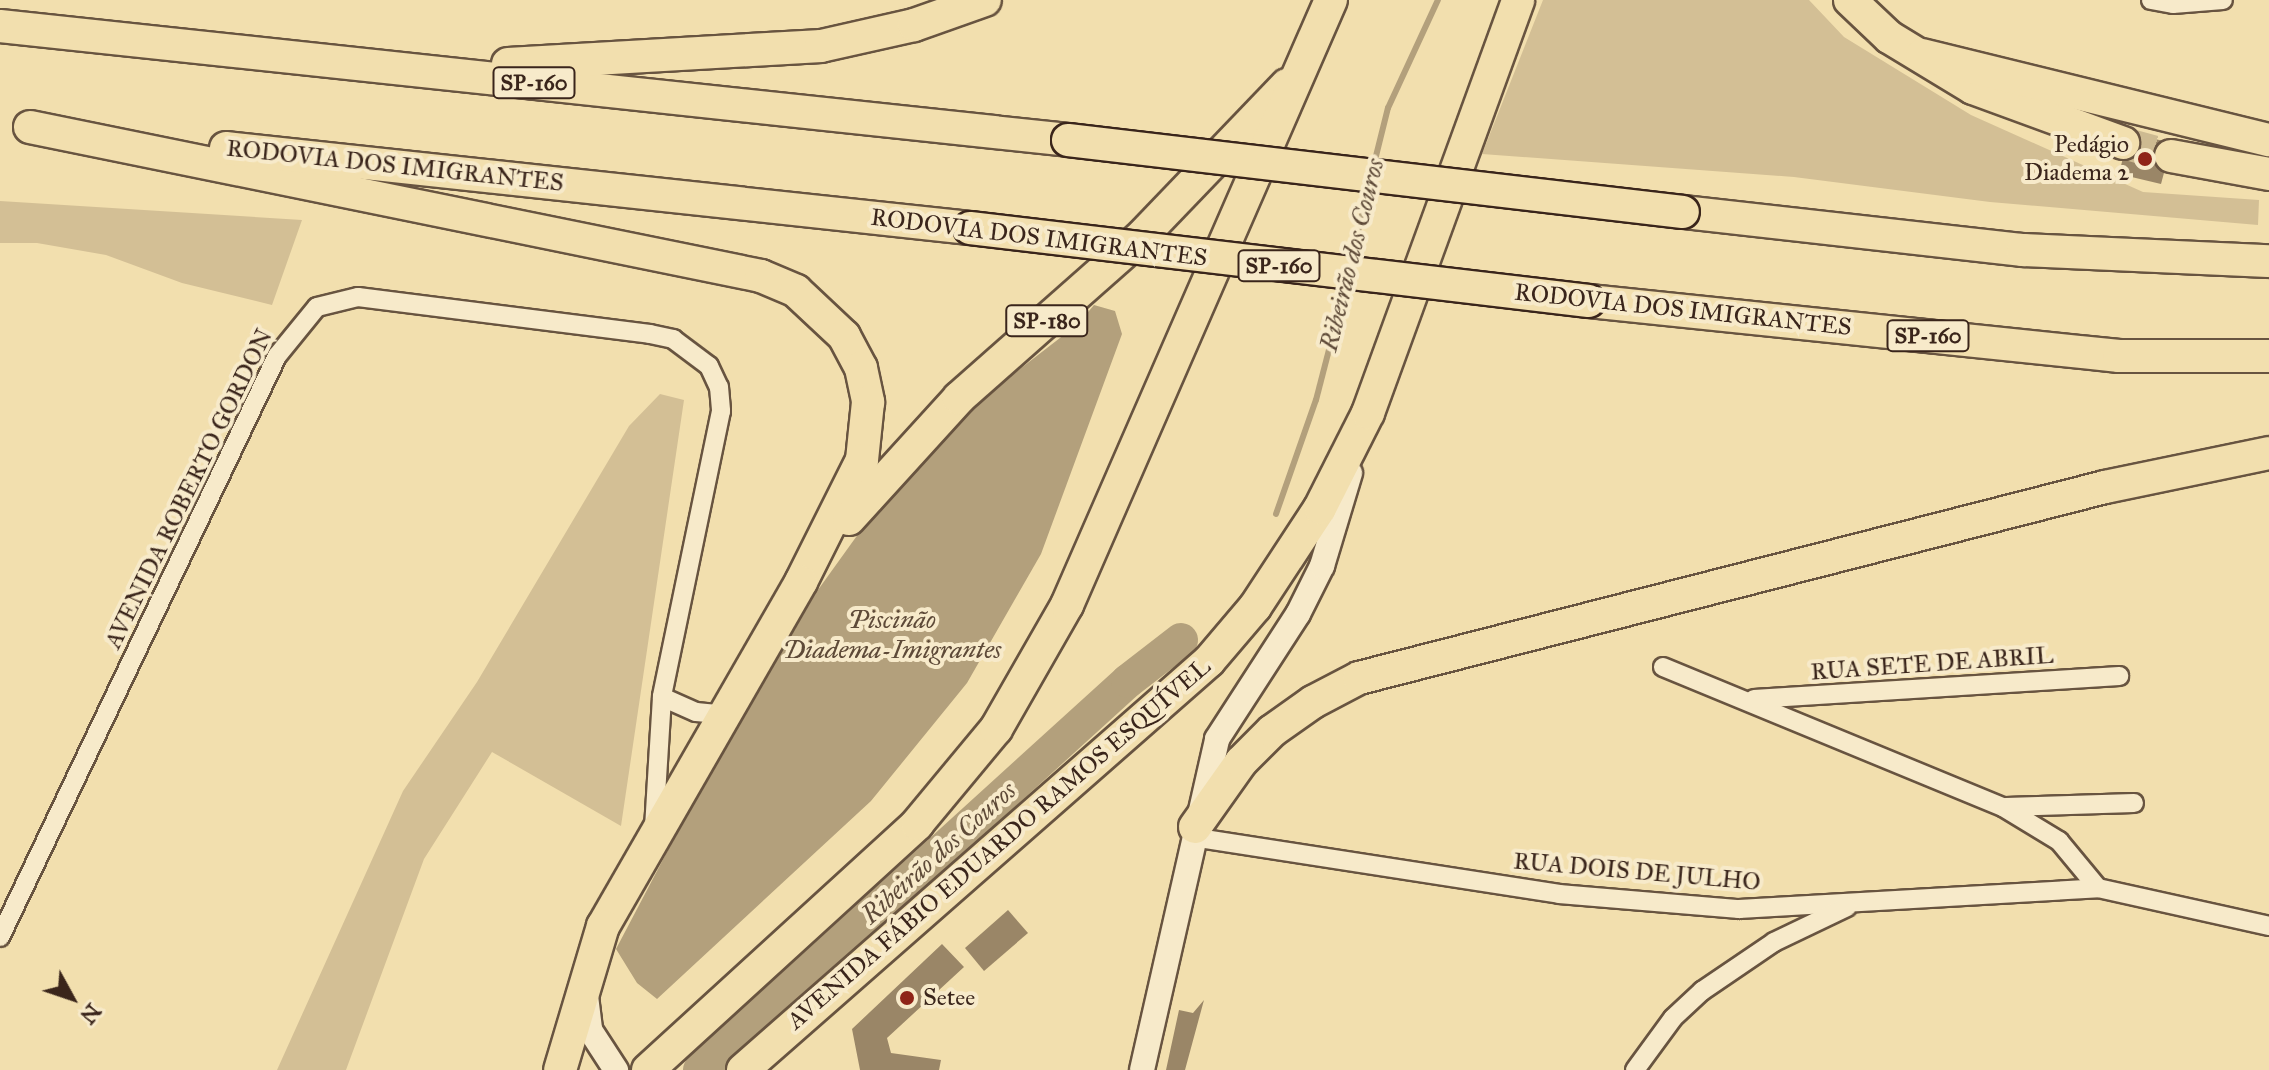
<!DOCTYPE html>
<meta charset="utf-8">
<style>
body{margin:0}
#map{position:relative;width:2269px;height:1070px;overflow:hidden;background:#f2dfae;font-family:"IM FELL Great Primer",serif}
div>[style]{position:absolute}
.green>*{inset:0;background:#d3bf95}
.water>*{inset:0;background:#b3a07c}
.stream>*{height:6px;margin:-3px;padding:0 3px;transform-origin:3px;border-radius:3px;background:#b3a07c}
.river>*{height:34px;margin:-17px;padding:0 17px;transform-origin:17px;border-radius:17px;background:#b3a07c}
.building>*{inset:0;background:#9a8667}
.highway-tunnel>*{height:32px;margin-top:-16px;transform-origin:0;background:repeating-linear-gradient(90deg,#cdba91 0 32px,transparent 0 48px)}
.roads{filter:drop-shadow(2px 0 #685440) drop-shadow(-2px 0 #685440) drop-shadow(0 2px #685440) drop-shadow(0 -2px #685440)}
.street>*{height:18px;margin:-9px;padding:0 9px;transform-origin:9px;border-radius:9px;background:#f7eaca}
.secondary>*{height:24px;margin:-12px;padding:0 12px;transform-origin:12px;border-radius:12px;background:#f7eaca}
.highway>*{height:32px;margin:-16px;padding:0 16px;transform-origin:16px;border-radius:16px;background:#f2dfae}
.bridges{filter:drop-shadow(2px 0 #3a251b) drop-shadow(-2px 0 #3a251b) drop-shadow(0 2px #3a251b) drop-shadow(0 -2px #3a251b)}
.highway-bridge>*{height:32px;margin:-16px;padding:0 16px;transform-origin:16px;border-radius:16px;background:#f2dfae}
.dots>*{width:22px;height:22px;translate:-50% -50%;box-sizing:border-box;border:4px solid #f7eaca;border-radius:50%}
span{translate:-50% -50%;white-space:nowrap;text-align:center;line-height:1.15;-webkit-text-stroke:8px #f7eaca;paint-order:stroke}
.shield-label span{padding:2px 6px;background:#f7eaca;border:2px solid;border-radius:6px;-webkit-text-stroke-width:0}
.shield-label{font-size:22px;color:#3a251b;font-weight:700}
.poi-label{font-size:24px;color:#3a251b}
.right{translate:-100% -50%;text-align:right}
.left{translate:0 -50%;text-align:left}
.street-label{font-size:24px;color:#3a251b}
.water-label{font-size:26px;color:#5e4a38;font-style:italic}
.north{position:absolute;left:32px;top:958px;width:80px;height:80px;-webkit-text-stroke:6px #f7eaca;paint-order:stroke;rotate:130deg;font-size:22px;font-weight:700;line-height:32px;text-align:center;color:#3a251b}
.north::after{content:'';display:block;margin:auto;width:28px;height:36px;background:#3a251b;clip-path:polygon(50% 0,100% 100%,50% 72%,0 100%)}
</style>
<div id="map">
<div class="green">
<div style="clip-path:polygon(1543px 0,1809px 0,1844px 37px,1971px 115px,2143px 192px,2259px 200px,2258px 225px,1990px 202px,1794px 177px,1482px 154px)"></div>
<div style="clip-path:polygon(0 201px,302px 220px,272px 305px,182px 283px,106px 255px,37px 243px,0 243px)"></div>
<div style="clip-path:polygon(660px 394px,684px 400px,621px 826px,492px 752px,424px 859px,346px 1070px,277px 1070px,403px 791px,477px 682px,629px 426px)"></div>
</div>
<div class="water">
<div style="clip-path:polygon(1094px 305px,1115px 311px,1122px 334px,1041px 554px,967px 683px,871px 801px,657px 999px,637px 983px,616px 949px,769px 658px,892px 487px,949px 424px,1078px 324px)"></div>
</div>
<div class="stream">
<div style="left:1373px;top:168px;width:62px;rotate:-76deg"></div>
<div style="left:1388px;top:108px;width:119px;rotate:-65.2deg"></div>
<div style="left:1350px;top:265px;width:81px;rotate:-76.5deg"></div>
<div style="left:1276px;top:514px;width:121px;rotate:-70.7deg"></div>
<div style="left:1316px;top:400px;width:120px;rotate:-75.5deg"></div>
</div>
<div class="river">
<div style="left:700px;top:1070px;width:578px;rotate:-42.27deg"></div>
<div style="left:1128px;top:681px;width:67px;rotate:-37.7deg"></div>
</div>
<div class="building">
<div style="clip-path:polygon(2129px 133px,2172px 143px,2161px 184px,2119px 174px)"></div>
<div style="clip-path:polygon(1008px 910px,1028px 933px,984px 971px,965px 948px)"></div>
<div style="clip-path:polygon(942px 944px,964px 967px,887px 1038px,891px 1053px,941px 1060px,939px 1070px,860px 1070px,852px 1029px)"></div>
<div style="clip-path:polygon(1204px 1000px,1185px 1070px,1166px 1070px,1179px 1010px,1193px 1013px)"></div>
</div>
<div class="highway-tunnel">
<div style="left:2123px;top:143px;width:50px;rotate:15.2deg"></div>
</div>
<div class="roads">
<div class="street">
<div style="left:2151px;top:0;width:22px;rotate:10deg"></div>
<div style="left:2173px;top:4px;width:50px;rotate:-4.6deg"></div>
<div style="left:1663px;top:667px;width:368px;rotate:22.4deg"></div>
<div style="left:2003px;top:807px;width:66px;rotate:31.3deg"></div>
<div style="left:2059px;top:841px;width:61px;rotate:50.3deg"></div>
<div style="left:662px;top:697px;width:37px;rotate:24deg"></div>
<div style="left:696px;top:712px;width:24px;rotate:5deg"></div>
<div style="left:1754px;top:699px;width:366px;rotate:-3.6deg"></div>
<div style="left:2006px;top:807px;width:128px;rotate:-1.8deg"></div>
<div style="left:1192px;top:837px;width:371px;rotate:8.8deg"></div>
<div style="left:1559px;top:894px;width:181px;rotate:4.8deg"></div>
<div style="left:1739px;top:909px;width:360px;rotate:-3.3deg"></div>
<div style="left:2098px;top:888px;width:175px;rotate:12.5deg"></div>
<div style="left:0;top:937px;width:644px;rotate:-64.51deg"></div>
<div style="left:277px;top:356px;width:63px;rotate:-50.8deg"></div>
<div style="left:317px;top:307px;width:42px;rotate:-13.7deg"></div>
<div style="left:358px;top:297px;width:294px;rotate:7.2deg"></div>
<div style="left:650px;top:334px;width:24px;rotate:12deg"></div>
<div style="left:673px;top:339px;width:45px;rotate:36.9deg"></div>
<div style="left:709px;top:366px;width:23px;rotate:65deg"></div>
<div style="left:719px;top:387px;width:24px;rotate:85deg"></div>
<div style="left:721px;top:411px;width:292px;rotate:101.7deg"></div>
<div style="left:662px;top:697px;width:131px;rotate:93.5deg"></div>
<div style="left:1635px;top:1070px;width:64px;rotate:-53.8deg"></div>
<div style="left:1673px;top:1018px;width:40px;rotate:-43deg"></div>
<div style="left:1702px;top:991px;width:87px;rotate:-34.2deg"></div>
<div style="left:1774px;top:942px;width:81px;rotate:-25.6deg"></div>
</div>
<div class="secondary">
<div style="left:586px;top:996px;width:34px;rotate:83deg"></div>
<div style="left:590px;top:1030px;width:48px;rotate:57deg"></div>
<div style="left:1142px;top:1070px;width:339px;rotate:-77.2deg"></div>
<div style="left:1217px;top:739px;width:149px;rotate:-57.1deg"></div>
<div style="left:1298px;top:614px;width:54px;rotate:-63.4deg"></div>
<div style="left:1322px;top:566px;width:97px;rotate:-73.2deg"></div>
</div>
<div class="highway">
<div style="left:1850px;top:0;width:54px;rotate:43.5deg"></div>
<div style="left:1889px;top:37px;width:98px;rotate:31.3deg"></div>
<div style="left:1973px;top:88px;width:160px;rotate:20.1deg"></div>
<div style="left:0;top:26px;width:1074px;rotate:6.09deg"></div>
<div style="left:1922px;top:55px;width:357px;rotate:13.8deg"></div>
<div style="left:508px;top:64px;width:314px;rotate:-3.3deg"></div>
<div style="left:821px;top:46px;width:95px;rotate:-12.7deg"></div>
<div style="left:914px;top:25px;width:75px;rotate:-19.4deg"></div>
<div style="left:30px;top:127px;width:746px;rotate:11.52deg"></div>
<div style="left:761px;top:276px;width:38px;rotate:23deg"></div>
<div style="left:796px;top:291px;width:66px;rotate:43.2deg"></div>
<div style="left:844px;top:336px;width:36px;rotate:62deg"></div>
<div style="left:861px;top:368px;width:35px;rotate:78deg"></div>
<div style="left:868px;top:402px;width:58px;rotate:95.9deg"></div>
<div style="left:862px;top:460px;width:136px;rotate:116.6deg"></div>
<div style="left:801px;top:582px;width:397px;rotate:119.9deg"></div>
<div style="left:603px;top:926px;width:150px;rotate:106.6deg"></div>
<div style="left:226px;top:148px;width:748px;rotate:6.14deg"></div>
<div style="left:2171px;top:156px;width:100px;rotate:10.4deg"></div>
<div style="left:1683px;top:212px;width:342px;rotate:6.4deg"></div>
<div style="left:2023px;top:250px;width:246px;rotate:2.6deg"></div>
<div style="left:1589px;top:301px;width:533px;rotate:5.92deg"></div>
<div style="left:2119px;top:356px;width:150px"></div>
<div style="left:849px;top:519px;width:164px;rotate:-47.7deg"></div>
<div style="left:959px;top:398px;width:246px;rotate:-41.5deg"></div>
<div style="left:1143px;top:235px;width:208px;rotate:-46.2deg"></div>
<div style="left:1195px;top:827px;width:80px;rotate:-54.7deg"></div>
<div style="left:1241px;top:762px;width:44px;rotate:-45deg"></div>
<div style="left:1272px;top:731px;width:50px;rotate:-35.3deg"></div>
<div style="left:1313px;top:702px;width:52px;rotate:-27.6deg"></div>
<div style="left:1359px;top:678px;width:770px;rotate:-14.36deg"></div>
<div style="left:2105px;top:487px;width:167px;rotate:-11.7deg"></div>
<div style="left:648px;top:1070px;width:365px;rotate:-42.4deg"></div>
<div style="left:917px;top:824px;width:124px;rotate:-50.3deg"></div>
<div style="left:996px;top:729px;width:143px;rotate:-60.2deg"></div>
<div style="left:1067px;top:605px;width:660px;rotate:-66.43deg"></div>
<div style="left:743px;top:1070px;width:620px;rotate:-41.27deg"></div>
<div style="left:1209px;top:661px;width:71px;rotate:-49.6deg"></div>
<div style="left:1255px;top:607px;width:118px;rotate:-56.7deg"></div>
<div style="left:1320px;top:508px;width:106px;rotate:-63.2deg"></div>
<div style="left:1368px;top:413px;width:439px;rotate:-70deg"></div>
</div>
</div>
<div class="bridges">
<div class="highway-bridge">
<div style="left:1068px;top:140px;width:619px;rotate:6.68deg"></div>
<div style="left:970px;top:228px;width:623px;rotate:6.73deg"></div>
</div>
</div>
<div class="dots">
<div style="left:2145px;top:159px;background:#8f2418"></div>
<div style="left:907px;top:998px;background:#8f2418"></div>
</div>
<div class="shield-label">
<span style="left:534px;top:83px">SP-160</span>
<span style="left:1279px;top:266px">SP-160</span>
<span style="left:1047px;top:321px">SP-180</span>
<span style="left:1928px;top:336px">SP-160</span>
</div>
<div class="poi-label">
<span class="right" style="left:2129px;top:159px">Pedágio<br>Diadema 2</span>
<span class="left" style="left:923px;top:998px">Setee</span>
</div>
<div class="street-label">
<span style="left:395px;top:166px;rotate:6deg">RODOVIA DOS IMIGRANTES</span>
<span style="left:1039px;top:238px;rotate:7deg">RODOVIA DOS IMIGRANTES</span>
<span style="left:1683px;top:310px;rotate:6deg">RODOVIA DOS IMIGRANTES</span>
<span style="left:189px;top:489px;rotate:-64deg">AVENIDA ROBERTO GORDON</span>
<span style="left:1932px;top:664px;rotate:-4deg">RUA SETE DE ABRIL</span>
<span style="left:999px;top:844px;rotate:-41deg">AVENIDA FÁBIO EDUARDO RAMOS ESQUÍVEL</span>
<span style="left:1637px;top:872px;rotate:5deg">RUA DOIS DE JULHO</span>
</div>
<div class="water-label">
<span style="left:1352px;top:255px;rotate:-76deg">Ribeirão dos Couros</span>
<span style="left:892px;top:635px">Piscinão<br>Diadema-Imigrantes</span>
<span style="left:939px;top:853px;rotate:-42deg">Ribeirão dos Couros</span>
</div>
<div class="north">N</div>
</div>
